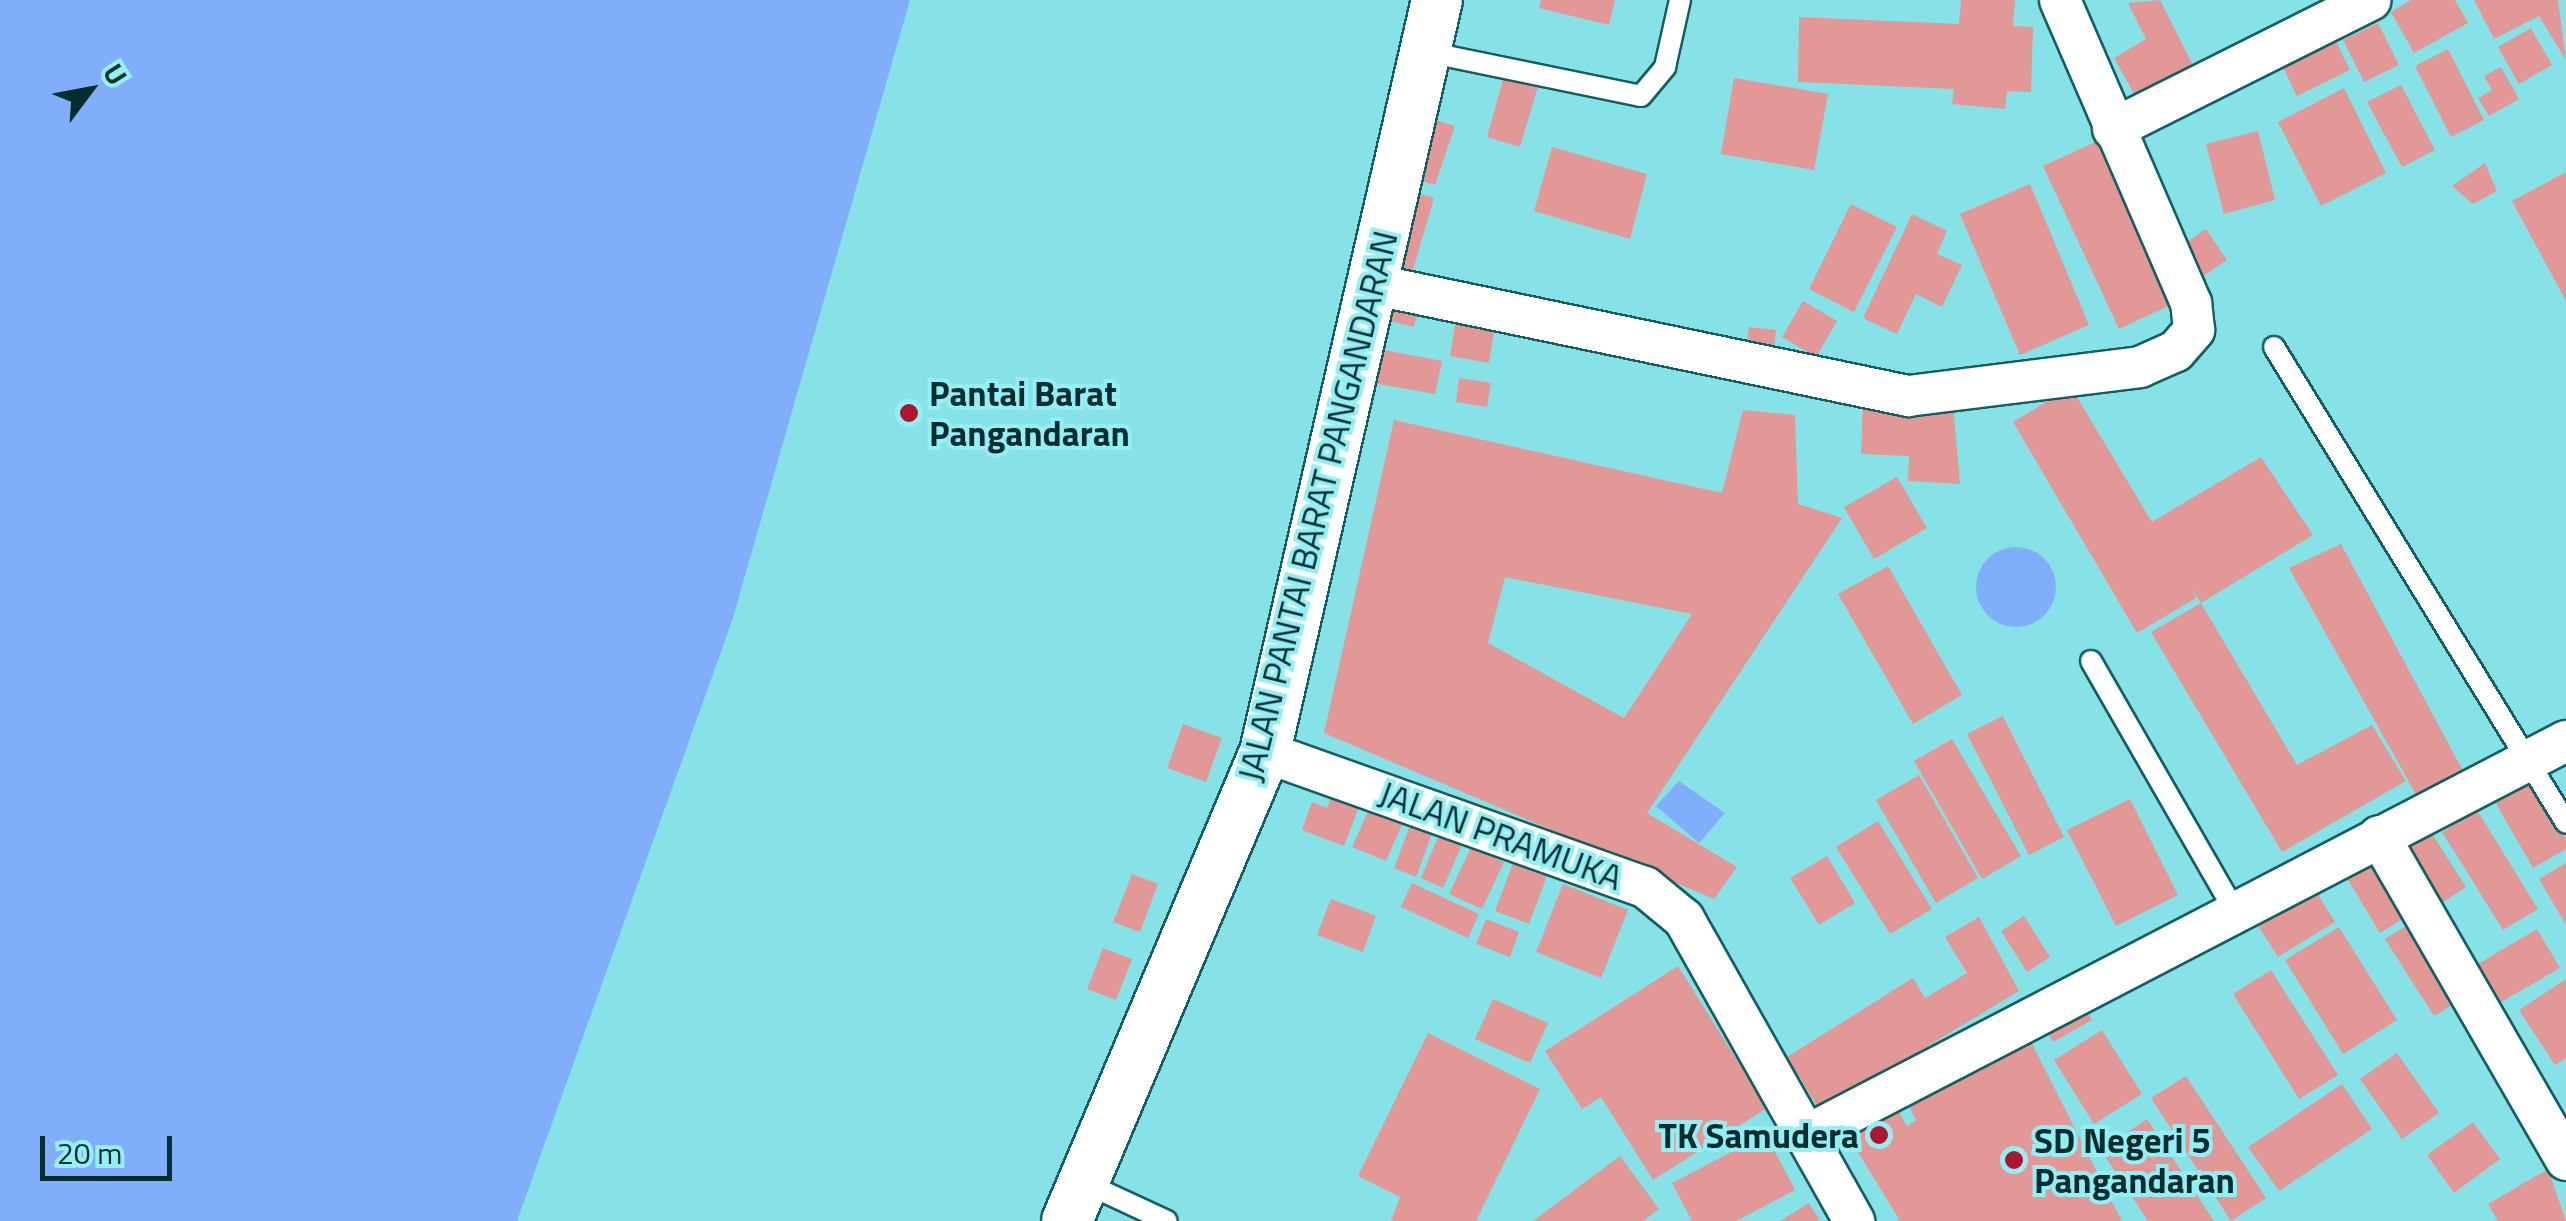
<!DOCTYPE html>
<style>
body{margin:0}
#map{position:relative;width:2566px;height:1221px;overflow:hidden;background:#87e2e7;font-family:"Titillium Web",sans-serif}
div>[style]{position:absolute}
.water>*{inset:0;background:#81aefa}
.round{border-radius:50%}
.building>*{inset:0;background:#e19897}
.roads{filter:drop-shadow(2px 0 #125f63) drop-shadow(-2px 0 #125f63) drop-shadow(0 2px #125f63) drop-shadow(0 -2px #125f63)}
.service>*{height:20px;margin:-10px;padding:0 10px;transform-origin:10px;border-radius:10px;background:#fff}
.minor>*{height:40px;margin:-20px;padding:0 20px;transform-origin:20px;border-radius:20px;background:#fff}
.tertiary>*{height:50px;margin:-25px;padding:0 25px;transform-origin:25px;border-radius:25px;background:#fff}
.dots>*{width:28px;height:28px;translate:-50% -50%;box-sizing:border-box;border:5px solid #94eff4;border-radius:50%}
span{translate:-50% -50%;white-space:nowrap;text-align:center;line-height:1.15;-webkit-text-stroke:8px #94eff4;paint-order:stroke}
.poi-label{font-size:35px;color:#032d2f;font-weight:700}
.left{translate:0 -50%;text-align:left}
.right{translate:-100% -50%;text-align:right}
.street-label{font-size:35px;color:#032d2f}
.north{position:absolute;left:40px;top:40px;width:100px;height:100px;-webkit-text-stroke:8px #94eff4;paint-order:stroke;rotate:58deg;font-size:28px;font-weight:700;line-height:40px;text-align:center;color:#032d2f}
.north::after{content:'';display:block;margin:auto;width:35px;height:45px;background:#032d2f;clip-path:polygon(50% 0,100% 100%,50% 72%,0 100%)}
.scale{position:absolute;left:40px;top:1136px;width:132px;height:45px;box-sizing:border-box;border:5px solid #032d2f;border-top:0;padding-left:12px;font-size:30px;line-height:35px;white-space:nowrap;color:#032d2f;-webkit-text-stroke:8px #94eff4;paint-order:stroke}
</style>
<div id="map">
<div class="water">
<div style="clip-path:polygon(0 0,910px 0,732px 621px,517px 1221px,0 1221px)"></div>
<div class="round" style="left:1976px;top:547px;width:80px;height:80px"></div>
<div style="clip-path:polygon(1679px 781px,1725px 813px,1699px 843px,1656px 806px)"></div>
</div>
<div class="building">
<div style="clip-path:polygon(1541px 0,1615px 0,1609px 25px,1539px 8px)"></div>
<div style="clip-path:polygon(1961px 0,2015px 0,2013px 26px,2033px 27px,2031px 92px,2007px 91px,2005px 109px,1952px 104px,1954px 89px,1798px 82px,1799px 17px,1959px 24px)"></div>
<div style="clip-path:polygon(2160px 0,2200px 79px,2143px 110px,2114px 58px,2146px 39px,2128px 3px)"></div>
<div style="clip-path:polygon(2411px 0,2455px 0,2468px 23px,2414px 53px,2391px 12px)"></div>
<div style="clip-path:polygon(2474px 0,2558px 0,2566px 60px,2539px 16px,2494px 39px)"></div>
<div style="clip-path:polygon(2378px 23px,2399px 65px,2364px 82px,2343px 40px)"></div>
<div style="clip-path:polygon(2531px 28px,2552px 65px,2519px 84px,2498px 47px)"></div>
<div style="clip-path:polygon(2334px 37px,2350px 70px,2297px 96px,2281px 63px)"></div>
<div style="clip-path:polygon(2448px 49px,2484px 120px,2451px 137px,2415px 66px)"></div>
<div style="clip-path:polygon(2501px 67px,2519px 99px,2489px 116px,2478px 98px,2492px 90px,2484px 76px)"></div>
<div style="clip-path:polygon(1504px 76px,1538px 86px,1520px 147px,1487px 137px)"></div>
<div style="clip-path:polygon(1734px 78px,1828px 94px,1814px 170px,1721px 154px)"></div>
<div style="clip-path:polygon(2401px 85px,2435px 150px,2402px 167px,2367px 102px)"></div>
<div style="clip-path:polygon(2344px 88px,2386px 173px,2321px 206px,2278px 122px)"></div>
<div style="clip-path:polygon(1423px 116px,1455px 126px,1435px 185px,1404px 176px)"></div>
<div style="clip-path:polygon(2258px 131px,2275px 200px,2224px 214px,2206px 144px)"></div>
<div style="clip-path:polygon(2102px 139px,2177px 302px,2119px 329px,2043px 166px)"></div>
<div style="clip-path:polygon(1552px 147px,1647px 174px,1630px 239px,1534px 211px)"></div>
<div style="clip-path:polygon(2485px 163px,2497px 191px,2473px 204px,2452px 186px)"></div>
<div style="clip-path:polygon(2566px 172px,2566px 301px,2512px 201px)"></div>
<div style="clip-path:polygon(2030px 184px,2089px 325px,2020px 355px,1960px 214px)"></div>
<div style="clip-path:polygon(1403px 189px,1434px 198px,1413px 270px,1382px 261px)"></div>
<div style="clip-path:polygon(1851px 204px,1897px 227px,1854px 312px,1809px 289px)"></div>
<div style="clip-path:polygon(1912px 214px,1947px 231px,1937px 254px,1962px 265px,1942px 307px,1916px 294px,1897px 334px,1863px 318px)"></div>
<div style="clip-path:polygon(2206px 229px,2227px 260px,2197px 280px,2177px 249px)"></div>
<div style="clip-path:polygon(1396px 297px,1420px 303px,1414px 327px,1391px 321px)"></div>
<div style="clip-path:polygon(1803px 301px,1837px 321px,1816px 357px,1782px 337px)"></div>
<div style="clip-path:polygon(1458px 306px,1497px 313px,1489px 363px,1450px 356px)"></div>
<div style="clip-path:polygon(1749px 327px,1776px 330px,1773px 354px,1746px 351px)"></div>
<div style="clip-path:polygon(1379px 349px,1442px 361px,1435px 394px,1373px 383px)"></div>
<div style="clip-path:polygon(1459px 378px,1491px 383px,1487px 407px,1456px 402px)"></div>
<div style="clip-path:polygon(2071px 387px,2152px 522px,2261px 457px,2313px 535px,2201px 603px,2191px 587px,2196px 598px,2137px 633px,2013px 422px)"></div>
<div style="clip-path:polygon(1863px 399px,1953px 404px,1960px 484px,1908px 481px,1909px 456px,1861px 454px)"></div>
<div style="clip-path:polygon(evenodd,1743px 410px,1795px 415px,1798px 504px,1842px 518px,1647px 813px,1737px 867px,1714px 899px,1324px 733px,1394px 420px,1722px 493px,1743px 410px,1505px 577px,1692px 614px,1624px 718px,1488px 643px,1505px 577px)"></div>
<div style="clip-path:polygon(1897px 477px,1927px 528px,1874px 559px,1844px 507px)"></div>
<div style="clip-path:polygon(2341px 544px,2468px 780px,2422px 805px,2289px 568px)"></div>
<div style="clip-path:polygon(1888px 566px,1962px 695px,1913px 724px,1838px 594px)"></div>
<div style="clip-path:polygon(2201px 603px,2297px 765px,2372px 725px,2406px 781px,2282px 852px,2151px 632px)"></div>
<div style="clip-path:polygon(2003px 716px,2064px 837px,2029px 855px,1967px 734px)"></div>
<div style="clip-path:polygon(1183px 724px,1222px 738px,1206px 782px,1167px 768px)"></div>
<div style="clip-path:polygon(1952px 739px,2021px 856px,1982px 879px,1914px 761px)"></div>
<div style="clip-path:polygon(1919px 775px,1978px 878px,1936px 903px,1876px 800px)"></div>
<div style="clip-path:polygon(2531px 779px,2566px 839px,2566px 849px,2533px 868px,2494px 800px)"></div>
<div style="clip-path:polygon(1334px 789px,1362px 799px,1344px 846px,1302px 830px,1312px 802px,1327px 808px)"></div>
<div style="clip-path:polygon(2130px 799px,2178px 895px,2116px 926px,2067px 830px)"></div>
<div style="clip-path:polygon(1371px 805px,1404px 820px,1386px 861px,1352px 847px)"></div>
<div style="clip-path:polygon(2477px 810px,2538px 909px,2503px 930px,2442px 832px)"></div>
<div style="clip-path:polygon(1878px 821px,1932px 909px,1890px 934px,1836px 847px)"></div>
<div style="clip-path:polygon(1411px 823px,1433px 831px,1416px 877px,1394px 868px)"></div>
<div style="clip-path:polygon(2429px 829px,2466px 887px,2431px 910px,2394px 852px)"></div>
<div style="clip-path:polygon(1441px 830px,1464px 840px,1443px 888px,1421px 878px)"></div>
<div style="clip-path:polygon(1471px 847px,1504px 862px,1482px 909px,1449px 894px)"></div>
<div style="clip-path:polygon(2378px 852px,2414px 912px,2380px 933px,2344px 873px)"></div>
<div style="clip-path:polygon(1827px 856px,1855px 903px,1819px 925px,1790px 878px)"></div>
<div style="clip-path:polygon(1513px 863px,1547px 876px,1529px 924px,1495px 911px)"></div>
<div style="clip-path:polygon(2566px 863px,2566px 925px,2539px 879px)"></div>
<div style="clip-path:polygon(1132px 874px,1158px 884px,1140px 932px,1113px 922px)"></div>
<div style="clip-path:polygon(1412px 883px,1479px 914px,1468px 938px,1401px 907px)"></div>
<div style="clip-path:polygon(1563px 884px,1628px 910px,1601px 978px,1536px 952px)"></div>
<div style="clip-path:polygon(2314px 888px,2335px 922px,2278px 957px,2257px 924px)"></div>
<div style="clip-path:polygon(1331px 899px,1376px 916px,1363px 952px,1317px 935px)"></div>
<div style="clip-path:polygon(2024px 916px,2050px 957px,2027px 972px,2001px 931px)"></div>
<div style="clip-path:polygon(1979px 917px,2019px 991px,1820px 1111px,1787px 1057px,1913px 978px,1925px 998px,1967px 973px,1945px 937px)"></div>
<div style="clip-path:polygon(1486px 919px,1519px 932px,1510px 957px,1476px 944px)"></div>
<div style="clip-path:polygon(2416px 920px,2465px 997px,2434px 1016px,2385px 939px)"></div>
<div style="clip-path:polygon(2339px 927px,2397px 1020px,2343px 1054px,2285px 960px)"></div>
<div style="clip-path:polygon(2537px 929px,2560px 968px,2496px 1005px,2473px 967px)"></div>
<div style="clip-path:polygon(1103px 948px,1132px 959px,1116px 1000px,1087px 989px)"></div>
<div style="clip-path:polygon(1678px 966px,1767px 1108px,1653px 1180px,1601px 1097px,1582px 1109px,1545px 1051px)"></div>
<div style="clip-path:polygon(2271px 970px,2338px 1075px,2299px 1099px,2233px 994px)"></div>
<div style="clip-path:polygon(2566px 979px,2566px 1058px,2555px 1065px,2519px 1010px)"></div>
<div style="clip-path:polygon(1493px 999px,1548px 1023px,1530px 1063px,1475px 1039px)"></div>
<div style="clip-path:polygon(2083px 1002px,2092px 1020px,2053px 1042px,2043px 1024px)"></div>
<div style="clip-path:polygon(2102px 1030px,2142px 1094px,2094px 1124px,2054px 1060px)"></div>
<div style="clip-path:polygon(1428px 1033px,1540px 1089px,1476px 1221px,1391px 1221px,1400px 1197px,1358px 1176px)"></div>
<div style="clip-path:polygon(2028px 1036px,2122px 1221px,1900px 1221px,1843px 1127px,1893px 1101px,1907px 1126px,1916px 1120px,1905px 1099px)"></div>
<div style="clip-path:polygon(2397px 1053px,2439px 1113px,2402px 1139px,2360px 1079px)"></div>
<div style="clip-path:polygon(2186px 1076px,2266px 1198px,2231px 1221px,2151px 1098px)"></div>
<div style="clip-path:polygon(2342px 1084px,2372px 1129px,2279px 1191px,2248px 1147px)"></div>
<div style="clip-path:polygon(2147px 1119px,2214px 1221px,2148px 1221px,2101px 1150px)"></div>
<div style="clip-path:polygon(2473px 1122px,2500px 1159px,2454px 1193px,2427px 1155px)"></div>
<div style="clip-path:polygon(1766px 1134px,1795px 1190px,1736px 1221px,1692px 1221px,1672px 1183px)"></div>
<div style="clip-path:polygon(1620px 1156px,1659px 1209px,1643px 1221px,1533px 1221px)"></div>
<div style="clip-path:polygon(2548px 1169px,2566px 1221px,2498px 1221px,2488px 1204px)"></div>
<div style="clip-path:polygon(1809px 1203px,1820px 1221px,1780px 1221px)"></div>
</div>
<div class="roads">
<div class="service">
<div style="left:1427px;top:52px;width:218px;rotate:11.6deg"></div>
<div style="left:1641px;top:96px;width:38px;rotate:-50deg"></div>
<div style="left:1665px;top:67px;width:69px;rotate:-77.4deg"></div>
<div style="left:2274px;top:347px;width:558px;rotate:58.47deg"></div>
<div style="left:2091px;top:661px;width:289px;rotate:60.1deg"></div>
<div style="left:1085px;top:1183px;width:90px;rotate:24.9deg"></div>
</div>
<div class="minor">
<div style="left:2113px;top:129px;width:288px;rotate:-26.6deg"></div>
<div style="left:1371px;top:284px;width:549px;rotate:11.78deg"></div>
<div style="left:1908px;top:396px;width:234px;rotate:-7.1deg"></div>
<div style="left:2140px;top:367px;width:39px;rotate:-24deg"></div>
<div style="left:2176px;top:351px;width:28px;rotate:-49deg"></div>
<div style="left:2194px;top:330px;width:27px;rotate:-96deg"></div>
<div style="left:2191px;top:303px;width:330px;rotate:-113.4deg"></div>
<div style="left:1265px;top:752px;width:403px;rotate:19.6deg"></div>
<div style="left:1645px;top:887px;width:50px;rotate:39.4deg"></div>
<div style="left:1684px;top:919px;width:347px;rotate:60.6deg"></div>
<div style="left:2379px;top:836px;width:374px;rotate:60deg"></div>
<div style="left:1811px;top:1133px;width:851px;rotate:-27.44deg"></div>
</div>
<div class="tertiary">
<div style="left:1067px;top:1221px;width:509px;rotate:-67.11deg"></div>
<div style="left:1265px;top:752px;width:771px;rotate:-77.12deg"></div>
</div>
</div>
<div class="dots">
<div style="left:909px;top:413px;background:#ac172f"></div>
<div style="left:1879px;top:1135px;background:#ac172f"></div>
<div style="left:2014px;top:1160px;background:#ac172f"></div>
</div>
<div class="poi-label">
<span class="left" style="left:929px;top:413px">Pantai Barat<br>Pangandaran</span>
<span class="right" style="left:1859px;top:1135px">TK Samudera</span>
<span class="left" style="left:2034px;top:1160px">SD Negeri 5<br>Pangandaran</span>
</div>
<div class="street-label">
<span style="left:1317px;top:506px;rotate:-76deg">JALAN PANTAI BARAT PANGANDARAN</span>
<span style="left:1501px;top:835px;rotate:20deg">JALAN PRAMUKA</span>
</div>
<div class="north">U</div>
<div class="scale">20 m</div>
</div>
